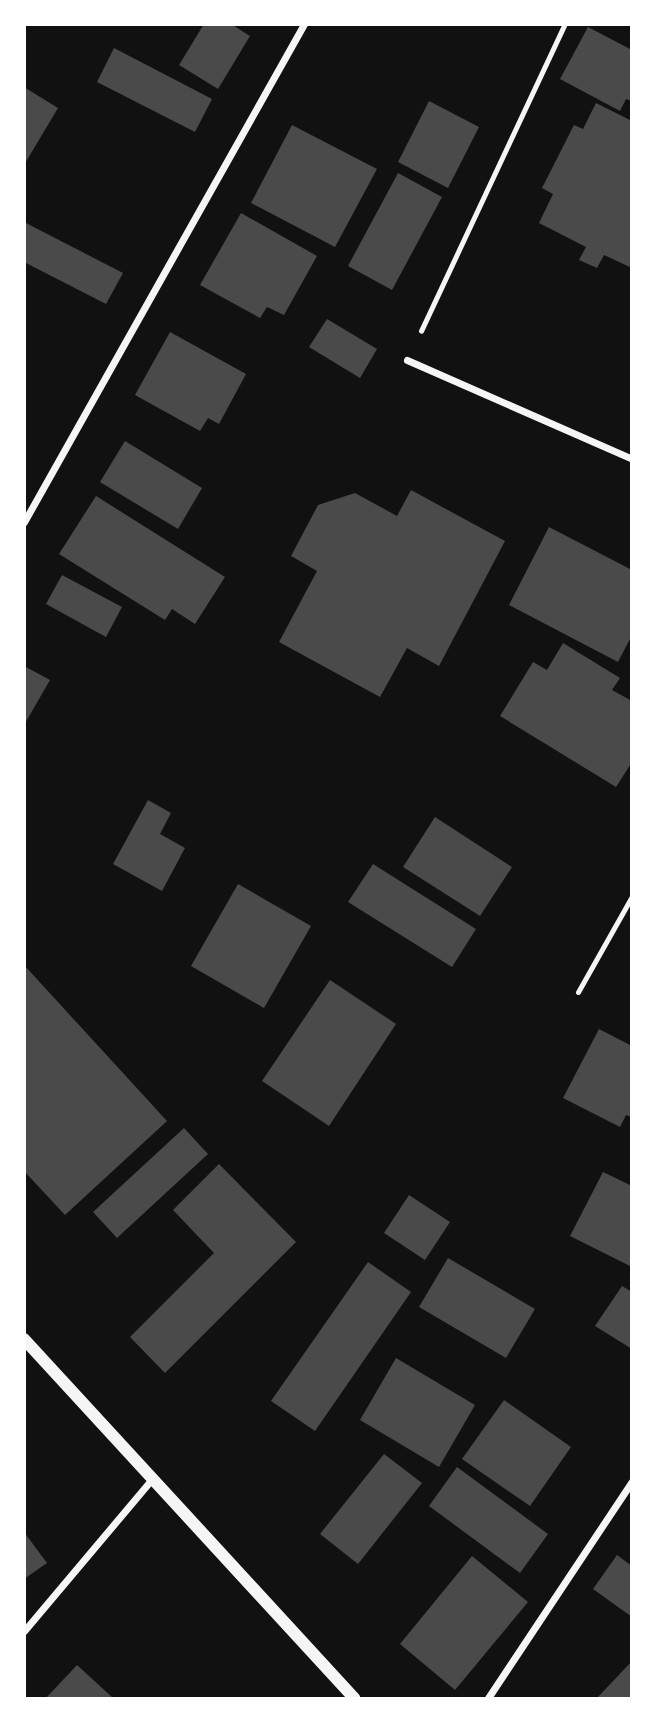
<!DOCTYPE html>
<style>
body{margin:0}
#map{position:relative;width:656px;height:1723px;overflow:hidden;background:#111;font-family:"DM Sans",sans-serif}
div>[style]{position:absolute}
.building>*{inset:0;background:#4a4a4a}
.path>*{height:4.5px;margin:-2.25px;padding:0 2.25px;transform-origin:2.25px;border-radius:2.25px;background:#f5f5f5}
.service>*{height:5px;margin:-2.5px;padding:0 2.5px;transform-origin:2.5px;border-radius:2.5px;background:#f5f5f5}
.minor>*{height:7px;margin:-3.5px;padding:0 3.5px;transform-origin:3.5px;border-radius:3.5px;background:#f5f5f5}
.tertiary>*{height:12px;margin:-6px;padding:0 6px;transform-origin:6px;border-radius:6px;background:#f5f5f5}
span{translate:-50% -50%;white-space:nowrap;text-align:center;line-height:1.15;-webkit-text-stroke:6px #fff;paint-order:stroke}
.frame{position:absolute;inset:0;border:26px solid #fff;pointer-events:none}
</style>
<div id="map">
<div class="building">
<div style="clip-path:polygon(204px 24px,231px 24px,250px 36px,218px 89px,179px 65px)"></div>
<div style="clip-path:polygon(588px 27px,632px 50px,632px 101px,626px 99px,620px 111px,560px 79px)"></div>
<div style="clip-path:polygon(114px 48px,212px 99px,195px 132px,97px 82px)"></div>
<div style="clip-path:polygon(24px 87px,58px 108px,24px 165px)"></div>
<div style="clip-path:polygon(429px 101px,479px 127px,448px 188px,398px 162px)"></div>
<div style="clip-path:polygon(596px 103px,632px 121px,632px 268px,604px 255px,597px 268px,579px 260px,586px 247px,539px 223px,553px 194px,542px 188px,574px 125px,583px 129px)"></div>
<div style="clip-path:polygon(292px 125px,377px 169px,335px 247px,251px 203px)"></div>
<div style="clip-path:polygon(398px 173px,442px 197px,392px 290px,348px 266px)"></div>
<div style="clip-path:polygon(241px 213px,317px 256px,284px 315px,267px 307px,260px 318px,200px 285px)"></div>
<div style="clip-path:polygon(24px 222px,123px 273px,106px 304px,24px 262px)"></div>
<div style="clip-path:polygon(327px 319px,377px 349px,360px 378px,309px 347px)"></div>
<div style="clip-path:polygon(170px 332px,246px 374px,219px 424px,208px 418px,200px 431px,135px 395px)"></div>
<div style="clip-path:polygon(125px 441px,202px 488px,178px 529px,100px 482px)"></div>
<div style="clip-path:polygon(411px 490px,505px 541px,439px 666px,407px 648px,380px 697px,279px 642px,317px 571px,291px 556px,318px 505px,355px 493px,397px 516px)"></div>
<div style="clip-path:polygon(96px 496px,225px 577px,195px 624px,172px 609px,165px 620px,59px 554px)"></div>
<div style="clip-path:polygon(549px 527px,632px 570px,632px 635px,618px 662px,509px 605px)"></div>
<div style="clip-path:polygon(62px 575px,122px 607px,106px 637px,46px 604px)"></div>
<div style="clip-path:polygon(563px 643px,620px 678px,612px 690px,632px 701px,632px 762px,616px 787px,500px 716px,533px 662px,547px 670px)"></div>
<div style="clip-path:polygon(24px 666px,50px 680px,24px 725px)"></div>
<div style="clip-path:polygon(148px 800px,171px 813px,160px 834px,185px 848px,162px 891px,113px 864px)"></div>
<div style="clip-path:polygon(435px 817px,512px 867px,480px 916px,403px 867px)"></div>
<div style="clip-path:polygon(373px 864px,476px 929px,452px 967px,348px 902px)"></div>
<div style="clip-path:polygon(238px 884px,311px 926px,264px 1008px,191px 966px)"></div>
<div style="clip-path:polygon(24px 965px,167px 1121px,65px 1215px,24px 1171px)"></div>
<div style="clip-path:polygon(330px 980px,396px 1024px,329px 1126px,262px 1081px)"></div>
<div style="clip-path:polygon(599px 1029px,632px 1046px,632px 1117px,626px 1115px,620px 1127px,563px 1098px)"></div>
<div style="clip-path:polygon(184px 1128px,208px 1154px,117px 1238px,93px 1212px)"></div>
<div style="clip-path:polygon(219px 1164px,296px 1242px,165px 1373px,130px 1337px,214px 1253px,173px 1210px)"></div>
<div style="clip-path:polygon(603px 1172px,632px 1186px,632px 1267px,570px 1236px)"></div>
<div style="clip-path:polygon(409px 1195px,450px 1222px,425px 1260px,384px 1233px)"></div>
<div style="clip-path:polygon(448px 1258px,535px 1309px,506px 1358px,419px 1307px)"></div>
<div style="clip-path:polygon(368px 1262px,411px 1292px,315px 1431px,271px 1401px)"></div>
<div style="clip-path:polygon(622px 1286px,632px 1292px,632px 1349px,595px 1326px)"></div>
<div style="clip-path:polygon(396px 1358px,475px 1405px,439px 1467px,360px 1420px)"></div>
<div style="clip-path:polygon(504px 1400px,571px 1447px,530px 1506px,462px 1459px)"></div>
<div style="clip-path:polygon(384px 1454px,422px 1483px,358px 1564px,320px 1534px)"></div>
<div style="clip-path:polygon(457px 1467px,548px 1534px,520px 1573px,429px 1506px)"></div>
<div style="clip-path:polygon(24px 1532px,47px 1563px,24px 1579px)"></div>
<div style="clip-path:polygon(617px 1555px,632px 1566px,632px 1617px,593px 1589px)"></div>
<div style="clip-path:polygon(472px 1556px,528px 1602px,455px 1690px,400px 1644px)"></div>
<div style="clip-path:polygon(632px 1661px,632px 1698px,597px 1698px)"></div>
<div style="clip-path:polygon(77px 1665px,113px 1698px,46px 1698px)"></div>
</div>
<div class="path">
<div style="left:421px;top:331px;width:339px;rotate:-64.9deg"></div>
</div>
<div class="service">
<div style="left:578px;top:992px;width:110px;rotate:-60.6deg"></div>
</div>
<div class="minor">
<div style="left:407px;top:360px;width:246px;rotate:23.7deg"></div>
<div style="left:24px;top:522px;width:571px;rotate:-60.65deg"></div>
<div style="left:24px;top:1631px;width:200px;rotate:-49.9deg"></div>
<div style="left:488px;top:1698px;width:260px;rotate:-56.4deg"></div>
</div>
<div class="tertiary">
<div style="left:24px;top:1339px;width:488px;rotate:47.4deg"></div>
</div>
<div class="frame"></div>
</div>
